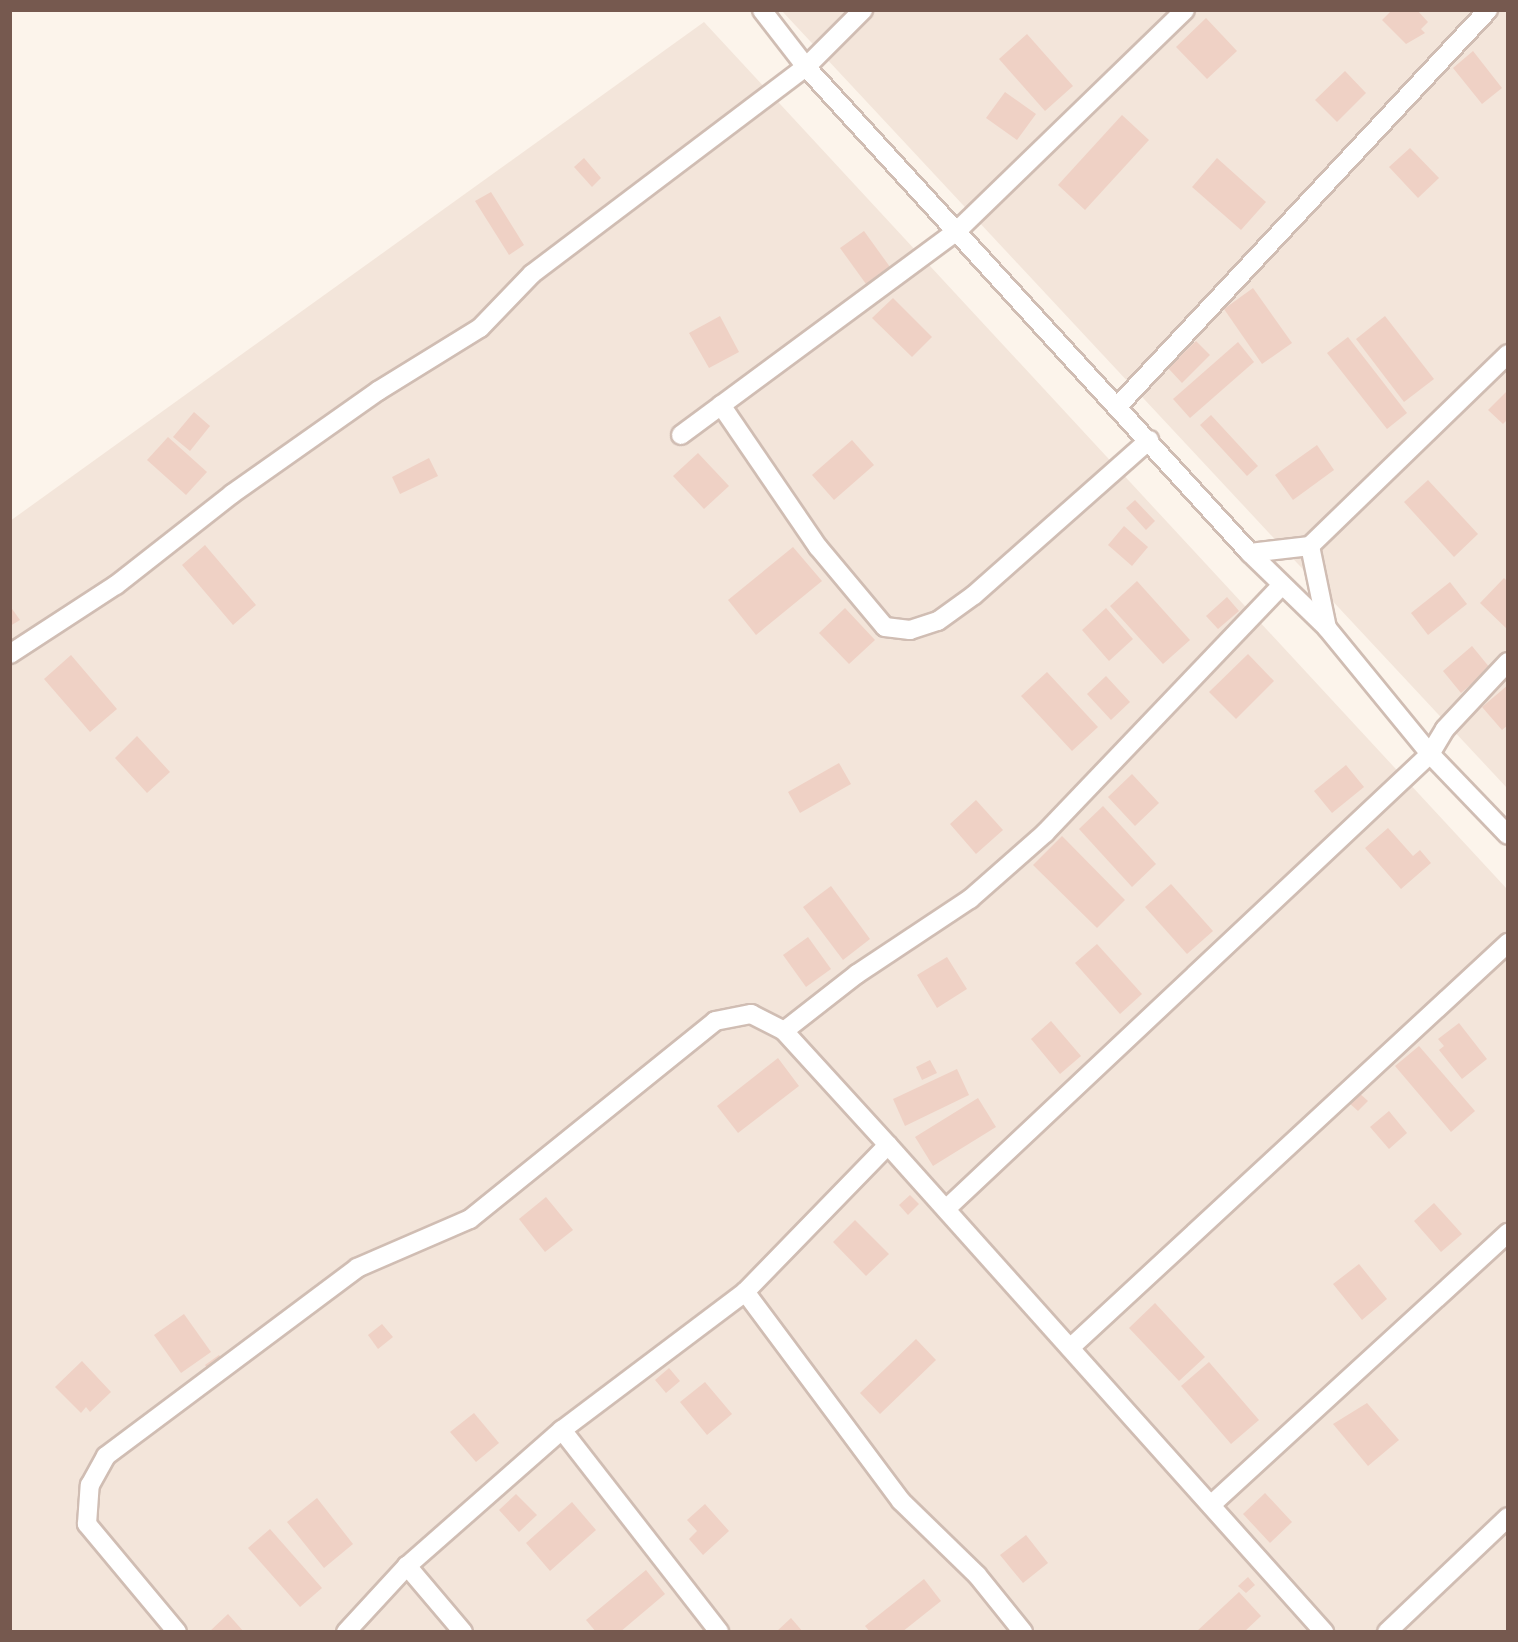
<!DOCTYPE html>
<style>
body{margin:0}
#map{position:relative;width:1518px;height:1642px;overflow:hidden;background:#fcf4eb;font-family:"PT Sans Narrow",sans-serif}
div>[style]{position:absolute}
.residential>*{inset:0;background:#f3e5da}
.building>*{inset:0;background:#efd1c5}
.roads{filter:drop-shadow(2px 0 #d0bdb3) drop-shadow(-2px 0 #d0bdb3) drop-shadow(0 2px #d0bdb3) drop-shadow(0 -2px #d0bdb3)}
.minor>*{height:18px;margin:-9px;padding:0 9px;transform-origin:9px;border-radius:9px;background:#fff}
span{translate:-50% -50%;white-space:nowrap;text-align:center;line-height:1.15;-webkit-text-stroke:4.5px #fef8f2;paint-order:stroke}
.frame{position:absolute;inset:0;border:12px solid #76594f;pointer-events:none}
</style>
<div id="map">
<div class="residential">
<div style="clip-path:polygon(782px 11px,1507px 11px,1507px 788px)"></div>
<div style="clip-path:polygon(704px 22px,1507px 889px,1507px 1631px,11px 1631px,10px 521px)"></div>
</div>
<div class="building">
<div style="clip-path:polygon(1392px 10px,1417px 10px,1428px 22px,1421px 29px,1425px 33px,1406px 44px,1382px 20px)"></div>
<div style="clip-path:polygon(1206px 18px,1237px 51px,1207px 79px,1176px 47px)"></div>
<div style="clip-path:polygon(1027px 34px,1073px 86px,1045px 111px,999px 59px)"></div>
<div style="clip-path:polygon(1473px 51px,1502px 88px,1482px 104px,1453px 68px)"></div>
<div style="clip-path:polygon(1345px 71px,1366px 93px,1337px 122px,1315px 100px)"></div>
<div style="clip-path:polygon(1005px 92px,1036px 114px,1017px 140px,986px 118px)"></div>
<div style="clip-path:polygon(1122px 115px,1149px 140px,1085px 210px,1058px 185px)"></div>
<div style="clip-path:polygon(1410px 148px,1439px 178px,1418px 198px,1389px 167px)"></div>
<div style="clip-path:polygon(584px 158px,601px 178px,592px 187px,574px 167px)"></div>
<div style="clip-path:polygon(1217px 158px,1266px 202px,1241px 230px,1192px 187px)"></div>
<div style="clip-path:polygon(491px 192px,524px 245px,509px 255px,475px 201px)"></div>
<div style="clip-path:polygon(864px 231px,890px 267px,866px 284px,840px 248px)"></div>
<div style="clip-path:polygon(1253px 288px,1292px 343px,1262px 364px,1224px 309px)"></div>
<div style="clip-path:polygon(893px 298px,932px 337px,912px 357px,872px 318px)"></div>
<div style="clip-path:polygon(720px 316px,739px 352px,709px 368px,689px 333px)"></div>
<div style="clip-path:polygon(1385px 316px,1434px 379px,1404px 402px,1356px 339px)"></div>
<div style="clip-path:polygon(1348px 337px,1407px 413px,1387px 429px,1327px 353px)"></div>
<div style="clip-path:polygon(1196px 341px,1210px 355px,1182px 383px,1168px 368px)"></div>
<div style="clip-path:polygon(1238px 342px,1254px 362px,1190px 418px,1173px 399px)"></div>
<div style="clip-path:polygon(1508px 390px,1508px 419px,1503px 424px,1488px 410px)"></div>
<div style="clip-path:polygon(194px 412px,210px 426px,190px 451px,173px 437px)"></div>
<div style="clip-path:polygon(1211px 415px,1258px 466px,1247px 476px,1200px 425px)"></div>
<div style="clip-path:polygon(168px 437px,207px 472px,186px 495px,147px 460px)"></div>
<div style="clip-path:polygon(852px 440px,874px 465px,834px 500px,812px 475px)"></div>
<div style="clip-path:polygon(1317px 445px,1334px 470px,1293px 500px,1275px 475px)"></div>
<div style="clip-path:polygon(698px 453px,729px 486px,704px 509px,673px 476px)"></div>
<div style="clip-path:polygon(429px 458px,438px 476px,400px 494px,392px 477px)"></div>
<div style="clip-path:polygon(1428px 480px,1478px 534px,1454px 557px,1404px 502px)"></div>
<div style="clip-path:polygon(1135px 500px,1155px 521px,1146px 530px,1126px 508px)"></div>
<div style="clip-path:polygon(1124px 526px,1148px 547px,1132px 566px,1108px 545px)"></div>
<div style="clip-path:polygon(205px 545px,256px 605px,233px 625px,182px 565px)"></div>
<div style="clip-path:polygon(793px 547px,822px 581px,756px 635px,728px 600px)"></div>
<div style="clip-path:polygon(1504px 578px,1508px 582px,1508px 630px,1480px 603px)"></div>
<div style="clip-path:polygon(1137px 581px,1190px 640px,1163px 664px,1110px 606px)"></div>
<div style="clip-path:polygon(1450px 582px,1467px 604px,1428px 635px,1411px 613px)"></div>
<div style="clip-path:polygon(1227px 597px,1239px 611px,1218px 629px,1206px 616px)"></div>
<div style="clip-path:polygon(10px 606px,20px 620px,10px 626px)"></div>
<div style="clip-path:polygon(845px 608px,875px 640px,849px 664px,819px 633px)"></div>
<div style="clip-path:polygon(1106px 608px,1133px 639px,1109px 661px,1082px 630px)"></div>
<div style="clip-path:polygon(1472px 646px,1490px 668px,1461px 693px,1443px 671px)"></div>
<div style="clip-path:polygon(1248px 654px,1274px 681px,1236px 719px,1209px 692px)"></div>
<div style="clip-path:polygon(71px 655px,117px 709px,90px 732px,44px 679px)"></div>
<div style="clip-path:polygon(1047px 672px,1098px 727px,1072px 751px,1021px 696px)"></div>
<div style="clip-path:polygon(1106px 676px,1130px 702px,1111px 720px,1087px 694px)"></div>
<div style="clip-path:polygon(1508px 685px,1508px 725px,1502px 730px,1482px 707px)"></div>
<div style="clip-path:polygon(137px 736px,170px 772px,147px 793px,115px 758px)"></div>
<div style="clip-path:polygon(839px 763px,851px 784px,800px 813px,788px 792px)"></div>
<div style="clip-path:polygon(1346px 765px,1364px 787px,1332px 813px,1314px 791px)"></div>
<div style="clip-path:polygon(1132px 774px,1159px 803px,1135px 826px,1108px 797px)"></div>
<div style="clip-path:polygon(976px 800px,1003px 830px,976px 854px,950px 824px)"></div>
<div style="clip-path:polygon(1103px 806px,1156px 864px,1132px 887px,1079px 829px)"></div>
<div style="clip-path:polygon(1388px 828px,1413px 856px,1420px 850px,1431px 863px,1401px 889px,1365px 848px)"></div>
<div style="clip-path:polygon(1062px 836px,1125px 900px,1097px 928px,1033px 865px)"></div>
<div style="clip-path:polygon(1171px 884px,1213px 931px,1187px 954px,1145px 907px)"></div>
<div style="clip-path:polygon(831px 886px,870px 939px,843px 960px,803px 907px)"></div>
<div style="clip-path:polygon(808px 937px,831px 969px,806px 987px,783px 955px)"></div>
<div style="clip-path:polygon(1097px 944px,1142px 994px,1120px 1014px,1075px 963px)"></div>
<div style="clip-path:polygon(947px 957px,967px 989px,937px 1008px,917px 975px)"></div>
<div style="clip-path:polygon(1051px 1021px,1081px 1056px,1060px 1074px,1031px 1039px)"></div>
<div style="clip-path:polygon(1459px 1023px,1487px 1059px,1462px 1079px,1439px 1050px,1444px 1046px,1438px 1039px)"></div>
<div style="clip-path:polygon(1419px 1046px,1475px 1111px,1451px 1132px,1395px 1066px)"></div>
<div style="clip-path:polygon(778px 1058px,799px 1086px,738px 1133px,717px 1106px)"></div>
<div style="clip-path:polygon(930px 1060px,937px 1073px,922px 1080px,916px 1067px)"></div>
<div style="clip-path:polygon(957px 1069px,969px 1095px,905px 1126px,893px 1099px)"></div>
<div style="clip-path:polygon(1358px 1092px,1368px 1101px,1358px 1111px,1348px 1102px)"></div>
<div style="clip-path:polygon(978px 1098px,996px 1127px,933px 1166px,915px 1137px)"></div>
<div style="clip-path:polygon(1389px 1111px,1407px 1133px,1389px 1149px,1370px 1127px)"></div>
<div style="clip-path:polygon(910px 1195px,919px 1204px,908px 1215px,899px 1205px)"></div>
<div style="clip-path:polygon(546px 1197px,573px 1230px,545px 1252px,519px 1219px)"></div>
<div style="clip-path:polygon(1434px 1203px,1462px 1234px,1441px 1252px,1414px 1221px)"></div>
<div style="clip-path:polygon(855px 1220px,889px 1254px,866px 1276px,833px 1242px)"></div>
<div style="clip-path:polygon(1359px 1264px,1387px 1299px,1362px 1320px,1333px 1284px)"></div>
<div style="clip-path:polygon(1155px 1303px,1205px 1357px,1179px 1381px,1129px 1328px)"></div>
<div style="clip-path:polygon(184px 1314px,211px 1352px,181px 1373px,154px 1335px)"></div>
<div style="clip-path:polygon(382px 1324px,393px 1337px,378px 1349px,368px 1335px)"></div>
<div style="clip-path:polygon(916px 1339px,936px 1360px,880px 1414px,860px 1393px)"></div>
<div style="clip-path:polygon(219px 1355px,225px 1362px,211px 1373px,205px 1365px)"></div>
<div style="clip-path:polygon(82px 1361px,111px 1392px,90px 1412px,86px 1407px,81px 1413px,55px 1387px)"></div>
<div style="clip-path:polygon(1209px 1362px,1259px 1420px,1231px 1444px,1181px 1386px)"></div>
<div style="clip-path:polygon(669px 1368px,680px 1381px,666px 1393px,655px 1380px)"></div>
<div style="clip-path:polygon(705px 1382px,732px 1414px,707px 1435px,680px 1402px)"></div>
<div style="clip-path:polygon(1367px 1403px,1399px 1440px,1368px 1466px,1333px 1424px)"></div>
<div style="clip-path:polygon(474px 1413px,499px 1443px,476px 1462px,450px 1432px)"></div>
<div style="clip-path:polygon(1265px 1493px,1292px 1522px,1270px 1543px,1243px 1514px)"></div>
<div style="clip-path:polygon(516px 1494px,537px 1515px,519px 1532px,499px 1510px)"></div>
<div style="clip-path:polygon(317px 1498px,353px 1544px,324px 1568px,287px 1522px)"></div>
<div style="clip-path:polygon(572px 1502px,596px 1530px,550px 1571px,526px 1543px)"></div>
<div style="clip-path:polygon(705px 1504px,729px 1531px,703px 1555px,689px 1539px,697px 1531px,687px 1520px)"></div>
<div style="clip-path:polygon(270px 1529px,322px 1588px,300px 1607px,248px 1548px)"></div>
<div style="clip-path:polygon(1026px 1535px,1048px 1563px,1023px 1583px,1000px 1555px)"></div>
<div style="clip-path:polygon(646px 1570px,665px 1594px,620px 1632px,596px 1632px,586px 1620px)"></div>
<div style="clip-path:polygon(1248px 1577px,1255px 1585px,1246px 1593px,1238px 1586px)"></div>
<div style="clip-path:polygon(924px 1579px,941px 1601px,902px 1632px,870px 1632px,865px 1626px)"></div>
<div style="clip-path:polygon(1239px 1592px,1261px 1616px,1244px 1632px,1196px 1632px)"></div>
<div style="clip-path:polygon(228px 1614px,244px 1632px,209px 1632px)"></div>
<div style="clip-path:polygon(791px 1618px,803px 1632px,776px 1632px)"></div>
</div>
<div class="roads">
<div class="minor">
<div style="left:762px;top:10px;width:72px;rotate:52.3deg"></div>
<div style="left:806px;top:67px;width:658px;rotate:47.59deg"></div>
<div style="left:1250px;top:553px;width:107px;rotate:44.2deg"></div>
<div style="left:1508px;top:354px;width:276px;rotate:135.9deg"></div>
<div style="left:1310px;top:546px;width:84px;rotate:78.3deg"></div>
<div style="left:1327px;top:628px;width:163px;rotate:50.7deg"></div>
<div style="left:1430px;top:754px;width:112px;rotate:46.1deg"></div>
<div style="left:721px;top:405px;width:172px;rotate:55.7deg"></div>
<div style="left:818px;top:547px;width:104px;rotate:50.1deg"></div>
<div style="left:885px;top:627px;width:25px;rotate:7deg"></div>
<div style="left:910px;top:630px;width:29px;rotate:-18deg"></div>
<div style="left:938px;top:621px;width:44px;rotate:-35.8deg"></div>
<div style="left:974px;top:595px;width:234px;rotate:-41.5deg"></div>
<div style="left:1118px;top:406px;width:542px;rotate:-46.94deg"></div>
<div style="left:681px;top:435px;width:345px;rotate:-36.5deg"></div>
<div style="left:958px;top:230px;width:316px;rotate:-44.1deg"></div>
<div style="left:1250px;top:553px;width:60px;rotate:-6.7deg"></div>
<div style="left:10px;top:654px;width:126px;rotate:-33.1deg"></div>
<div style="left:116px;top:585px;width:147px;rotate:-38.1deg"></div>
<div style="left:232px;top:494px;width:179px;rotate:-35.2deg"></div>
<div style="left:378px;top:391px;width:120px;rotate:-31.7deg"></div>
<div style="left:480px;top:328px;width:75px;rotate:-46.1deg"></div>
<div style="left:532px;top:274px;width:343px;rotate:-37.1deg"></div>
<div style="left:806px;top:67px;width:81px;rotate:-45deg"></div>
<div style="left:888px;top:1145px;width:654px;rotate:48.16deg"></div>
<div style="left:946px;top:1209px;width:664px;rotate:-43.23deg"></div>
<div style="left:1430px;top:754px;width:29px;rotate:-59deg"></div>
<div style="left:1445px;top:729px;width:92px;rotate:-46.8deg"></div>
<div style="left:1070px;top:1348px;width:597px;rotate:-42.76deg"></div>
<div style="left:562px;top:1430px;width:256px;rotate:52.1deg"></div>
<div style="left:1211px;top:1505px;width:403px;rotate:-42.5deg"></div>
<div style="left:177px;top:1632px;width:141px;rotate:-129.8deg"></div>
<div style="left:87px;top:1524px;width:39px;rotate:-86deg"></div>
<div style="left:90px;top:1485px;width:33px;rotate:-61deg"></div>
<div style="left:106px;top:1456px;width:314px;rotate:-36.8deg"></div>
<div style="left:357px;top:1268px;width:123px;rotate:-23.4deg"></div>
<div style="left:470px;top:1219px;width:315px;rotate:-38.9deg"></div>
<div style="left:715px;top:1021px;width:37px;rotate:-11deg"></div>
<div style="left:751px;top:1014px;width:37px;rotate:27deg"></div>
<div style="left:346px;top:1632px;width:90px;rotate:-47.3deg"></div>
<div style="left:463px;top:1632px;width:87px;rotate:-130.3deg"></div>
<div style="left:407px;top:1566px;width:206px;rotate:-41.3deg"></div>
<div style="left:562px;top:1430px;width:229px;rotate:-37deg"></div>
<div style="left:1023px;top:1632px;width:73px;rotate:-128.9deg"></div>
<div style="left:977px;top:1575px;width:106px;rotate:-135.8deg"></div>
<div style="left:901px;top:1501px;width:261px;rotate:-126.7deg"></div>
<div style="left:745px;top:1292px;width:205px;rotate:-45.8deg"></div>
<div style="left:888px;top:1145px;width:154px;rotate:-132.4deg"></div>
<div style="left:784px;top:1031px;width:93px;rotate:-38deg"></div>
<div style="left:857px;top:974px;width:136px;rotate:-33.6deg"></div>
<div style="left:970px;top:899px;width:100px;rotate:-41.3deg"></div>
<div style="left:1045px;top:833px;width:343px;rotate:-46.3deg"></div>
<div style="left:1387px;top:1632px;width:167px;rotate:-43.5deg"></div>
</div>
</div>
<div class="frame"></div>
</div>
